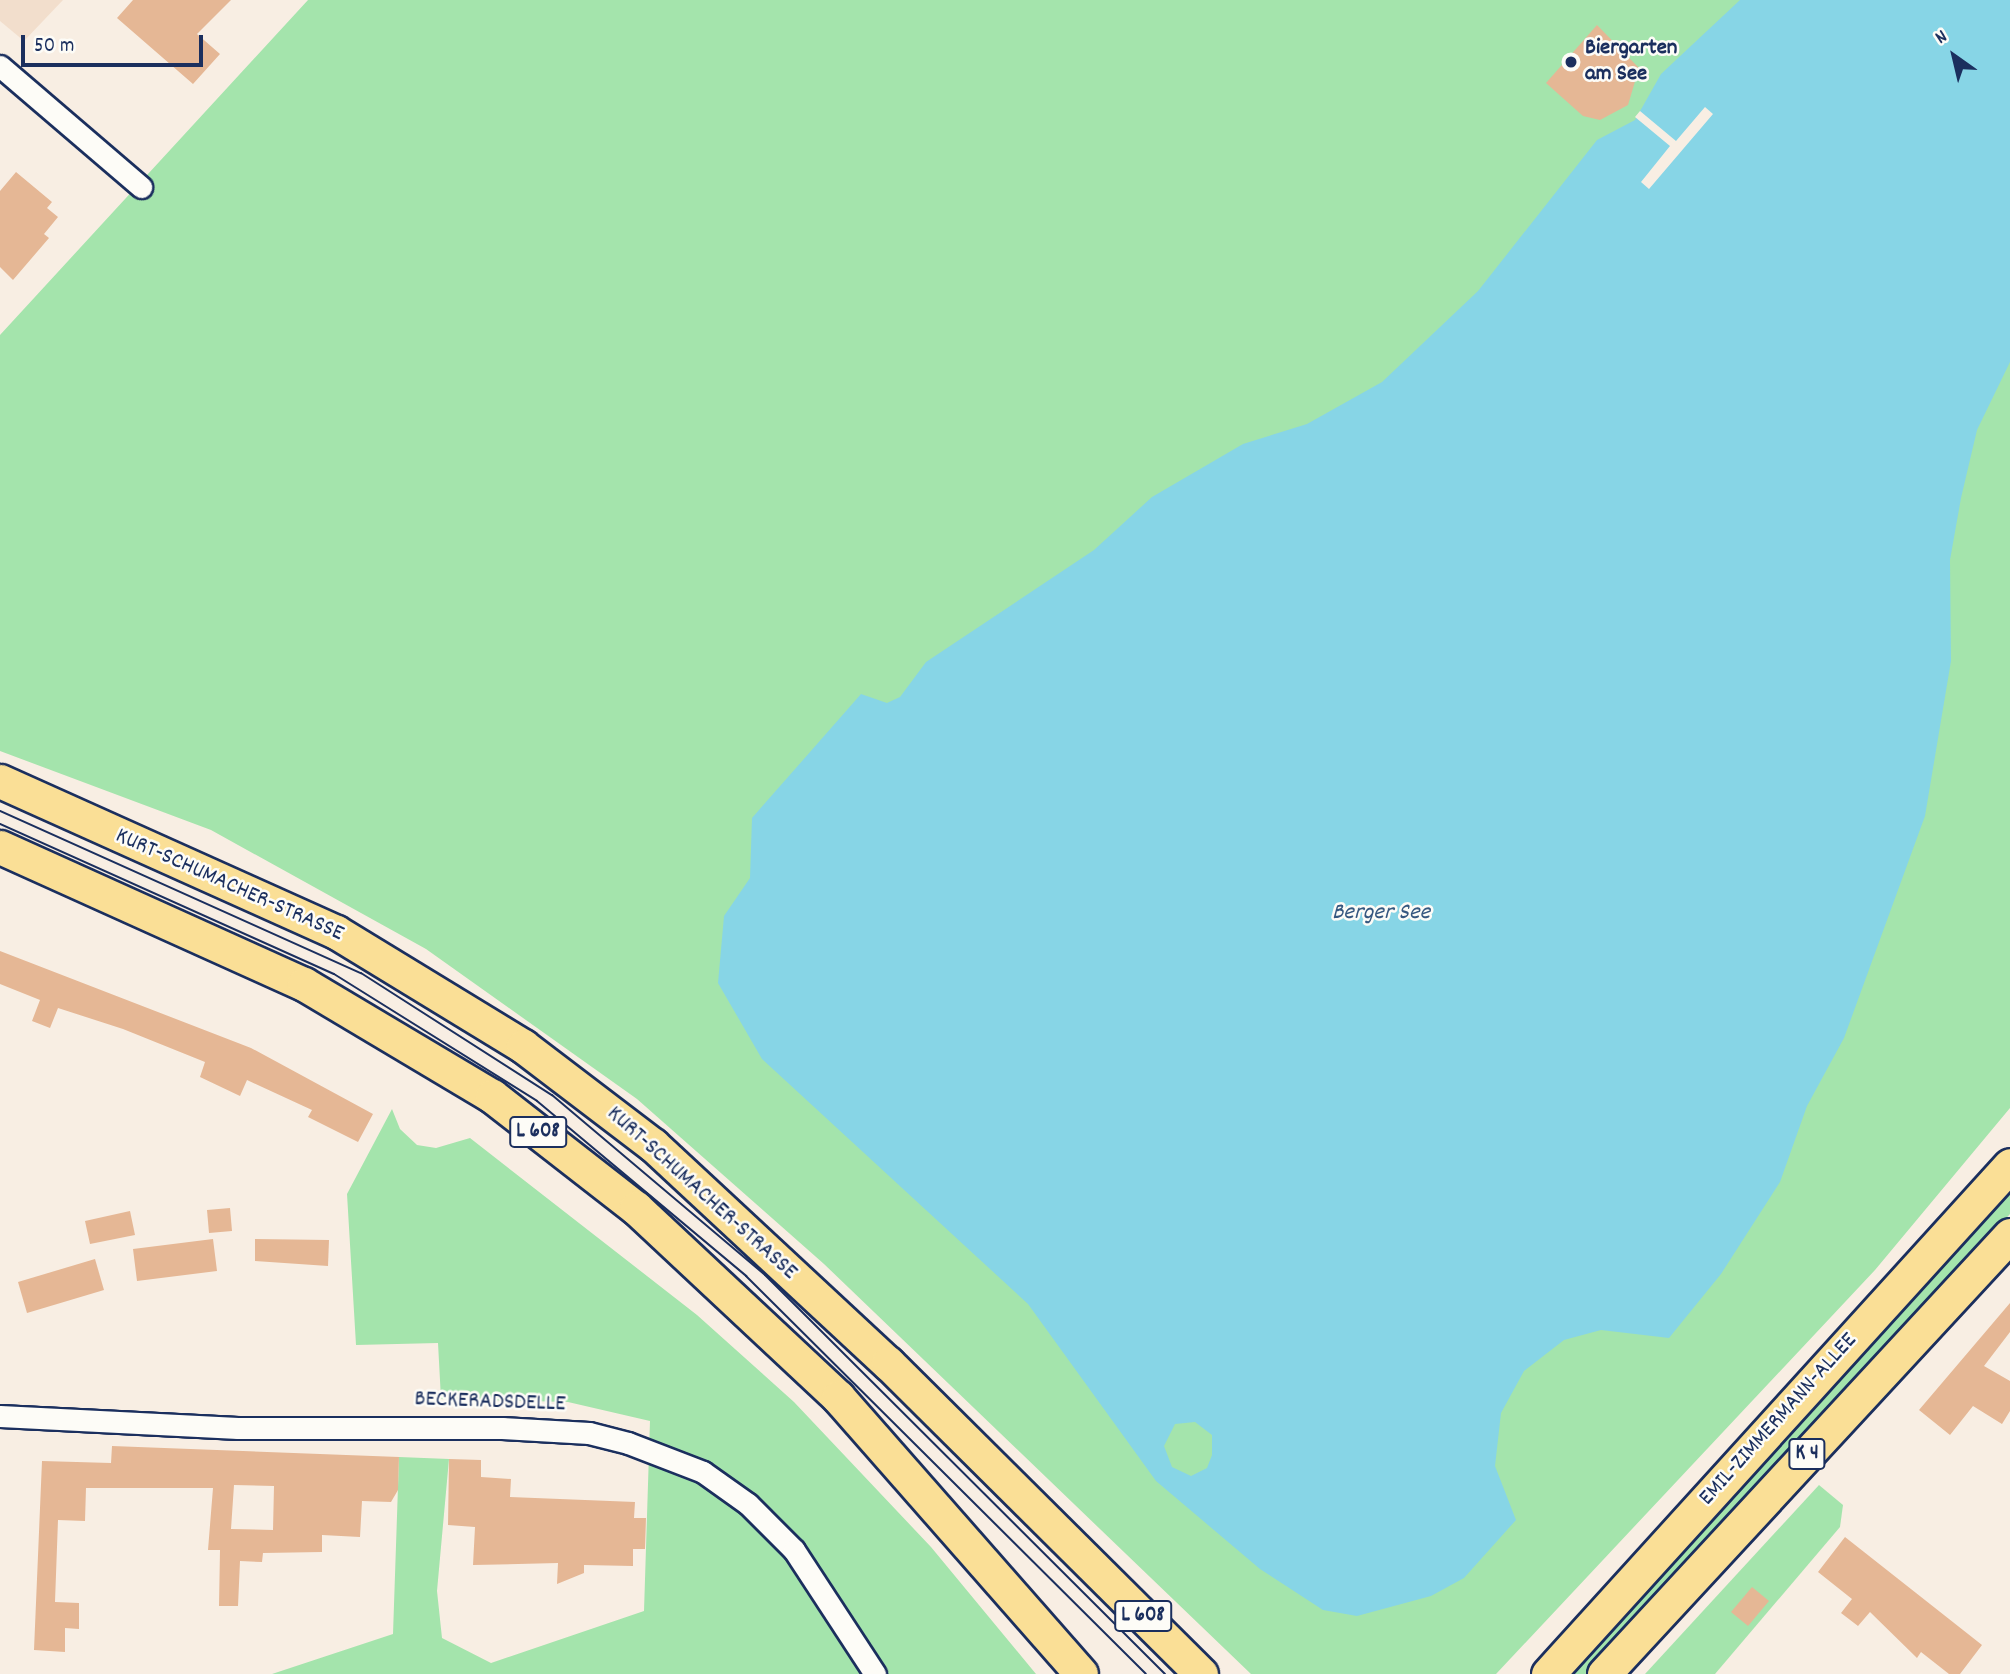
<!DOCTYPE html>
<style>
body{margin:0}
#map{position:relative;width:2010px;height:1674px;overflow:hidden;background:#f8eee3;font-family:Dekko,sans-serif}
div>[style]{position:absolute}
.built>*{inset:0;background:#f2decc}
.green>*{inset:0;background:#a4e4ac}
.water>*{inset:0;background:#87d5e6}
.pier>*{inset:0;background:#f8eee3}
.building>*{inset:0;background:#e5b795}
.roads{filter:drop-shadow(2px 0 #1b2f5e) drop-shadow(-2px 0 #1b2f5e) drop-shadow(0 2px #1b2f5e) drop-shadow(0 -2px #1b2f5e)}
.street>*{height:21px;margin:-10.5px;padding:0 10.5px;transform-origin:10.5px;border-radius:10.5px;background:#fdfcf7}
.primary>*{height:33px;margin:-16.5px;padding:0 16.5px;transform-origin:16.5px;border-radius:16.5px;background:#fadf96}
.tram>*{height:2px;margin:-1px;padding:0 1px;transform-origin:1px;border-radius:1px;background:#1b2f5e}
.dots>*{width:19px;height:19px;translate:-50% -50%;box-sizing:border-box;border:4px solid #fdfcf7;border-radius:50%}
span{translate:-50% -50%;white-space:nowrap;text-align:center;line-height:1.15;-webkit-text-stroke:5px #fdfcf7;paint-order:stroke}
.shield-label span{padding:2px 5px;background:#fdfcf7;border:2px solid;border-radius:5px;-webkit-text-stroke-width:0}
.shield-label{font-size:21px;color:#1b2f5e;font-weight:700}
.poi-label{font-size:23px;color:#1b2f5e;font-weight:700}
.left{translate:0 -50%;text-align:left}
.street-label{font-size:23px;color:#1b2f5e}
.water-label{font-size:24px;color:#365880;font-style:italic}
.north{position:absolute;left:1919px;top:21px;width:70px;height:70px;-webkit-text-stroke:5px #fdfcf7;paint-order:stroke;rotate:326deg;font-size:19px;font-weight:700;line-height:28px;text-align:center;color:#1b2f5e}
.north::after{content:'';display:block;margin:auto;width:24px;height:32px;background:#1b2f5e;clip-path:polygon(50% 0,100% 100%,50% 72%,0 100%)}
.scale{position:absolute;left:21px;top:35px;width:182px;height:32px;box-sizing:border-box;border:4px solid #1b2f5e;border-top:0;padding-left:9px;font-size:21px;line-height:24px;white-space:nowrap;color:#1b2f5e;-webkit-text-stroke:5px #fdfcf7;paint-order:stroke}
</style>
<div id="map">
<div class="built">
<div style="clip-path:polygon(0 0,63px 0,24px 41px,0 21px)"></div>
</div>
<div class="green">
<div style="clip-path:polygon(308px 0,2010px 0,2010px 1108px,1875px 1270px,1496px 1674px,1251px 1674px,824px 1264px,637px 1099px,426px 949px,211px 830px,0 751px,0 335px)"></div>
<div style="clip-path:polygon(392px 1109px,400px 1129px,417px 1145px,436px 1148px,470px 1138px,697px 1315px,794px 1402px,931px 1547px,1036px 1674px,272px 1674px,393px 1634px,399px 1457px,449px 1459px,437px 1591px,442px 1638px,491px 1663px,644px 1611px,650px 1421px,568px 1402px,441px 1399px,438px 1343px,356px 1345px,347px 1194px)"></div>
<div style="clip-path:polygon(2010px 1186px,2010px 1214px,1588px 1674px,1573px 1674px)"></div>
<div style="clip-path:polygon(1819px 1485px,1843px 1505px,1840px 1527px,1715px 1674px,1645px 1674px)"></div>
</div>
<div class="water">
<div style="clip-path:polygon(evenodd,1740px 0,2010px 0,2010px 362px,1977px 430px,1961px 498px,1950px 560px,1951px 661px,1925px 816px,1844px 1038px,1807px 1106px,1780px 1182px,1721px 1274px,1669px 1338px,1601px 1330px,1564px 1340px,1524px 1371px,1501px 1413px,1495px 1466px,1516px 1520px,1464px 1578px,1431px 1596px,1357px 1616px,1323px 1610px,1260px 1569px,1156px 1481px,1028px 1304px,762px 1059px,718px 983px,724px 916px,750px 878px,752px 818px,861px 694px,887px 703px,900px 697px,926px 662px,1094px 550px,1152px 497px,1243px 444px,1307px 424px,1382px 382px,1478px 291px,1597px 140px,1635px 120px,1661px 74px,1740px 0,1195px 1422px,1212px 1435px,1212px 1455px,1207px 1468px,1191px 1476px,1172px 1467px,1164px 1446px,1175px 1424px,1195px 1422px)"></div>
</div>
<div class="pier">
<div style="clip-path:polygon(1705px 107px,1713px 114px,1649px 189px,1641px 182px,1670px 146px,1635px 117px,1640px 111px,1676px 141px)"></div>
</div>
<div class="building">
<div style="clip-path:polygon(133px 0,231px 0,197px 34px,220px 54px,193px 84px,117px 18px)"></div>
<div style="clip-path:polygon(1597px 25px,1639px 68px,1628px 105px,1600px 120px,1583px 116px,1546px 83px)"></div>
<div style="clip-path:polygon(16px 172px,52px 202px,47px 208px,58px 217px,44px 234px,49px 238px,13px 280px,0 267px,0 191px)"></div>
<div style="clip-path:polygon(0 951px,251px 1048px,373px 1114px,358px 1142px,308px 1117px,312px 1110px,247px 1080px,240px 1096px,200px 1077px,205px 1062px,123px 1029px,58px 1008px,50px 1028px,32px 1021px,40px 1000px,0 984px)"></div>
<div style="clip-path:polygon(230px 1208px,232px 1231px,209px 1233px,207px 1210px)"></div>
<div style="clip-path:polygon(130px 1211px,135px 1235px,90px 1244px,85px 1221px)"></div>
<div style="clip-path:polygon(213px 1239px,217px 1271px,137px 1281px,133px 1249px)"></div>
<div style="clip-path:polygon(255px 1239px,329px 1240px,328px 1266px,255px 1261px)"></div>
<div style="clip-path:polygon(95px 1259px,104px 1290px,27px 1313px,18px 1282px)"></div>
<div style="clip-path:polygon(2010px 1303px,2010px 1332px,1984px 1366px,2010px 1381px,2010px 1411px,2002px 1424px,1973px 1406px,1950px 1435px,1919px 1410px)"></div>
<div style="clip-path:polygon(evenodd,112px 1446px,399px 1457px,398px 1490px,391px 1502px,362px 1501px,360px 1537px,322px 1535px,322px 1552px,263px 1553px,262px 1562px,240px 1561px,238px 1606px,219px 1606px,220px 1550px,208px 1550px,213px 1488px,86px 1488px,85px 1521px,58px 1520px,55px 1602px,79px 1603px,79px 1629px,65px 1628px,65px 1652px,34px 1650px,42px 1461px,111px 1463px,112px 1446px,234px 1485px,274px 1486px,273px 1530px,231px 1529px,234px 1485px)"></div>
<div style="clip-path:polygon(449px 1459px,481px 1460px,481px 1477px,511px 1479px,510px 1497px,635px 1502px,634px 1518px,646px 1518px,645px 1549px,633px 1549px,633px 1566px,584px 1565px,584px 1573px,557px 1584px,558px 1563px,473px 1565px,475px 1527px,448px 1525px)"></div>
<div style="clip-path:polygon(1845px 1537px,1982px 1645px,1960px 1674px,1949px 1674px,1921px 1652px,1917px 1658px,1870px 1612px,1858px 1626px,1841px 1613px,1852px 1599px,1818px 1572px)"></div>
<div style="clip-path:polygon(1752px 1587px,1769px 1601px,1748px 1626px,1731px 1612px)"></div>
</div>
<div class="roads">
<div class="street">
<div style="left:0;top:66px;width:186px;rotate:40.6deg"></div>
<div style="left:0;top:1416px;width:238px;rotate:2.9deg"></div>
<div style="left:238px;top:1428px;width:264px"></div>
<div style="left:502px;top:1428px;width:87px;rotate:3.3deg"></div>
<div style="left:589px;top:1433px;width:40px;rotate:14.4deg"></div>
<div style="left:628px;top:1443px;width:80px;rotate:21.1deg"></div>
<div style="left:703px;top:1472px;width:55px;rotate:35.4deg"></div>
<div style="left:748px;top:1504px;width:65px;rotate:45deg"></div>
<div style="left:794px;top:1550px;width:148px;rotate:56.8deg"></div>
</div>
<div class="primary">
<div style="left:0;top:781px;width:368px;rotate:24.2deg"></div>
<div style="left:336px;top:932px;width:219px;rotate:31.4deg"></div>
<div style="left:523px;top:1046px;width:163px;rotate:37.3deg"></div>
<div style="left:653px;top:1145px;width:321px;rotate:42.9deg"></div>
<div style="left:888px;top:1363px;width:441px;rotate:44.8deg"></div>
<div style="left:0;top:847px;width:333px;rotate:24.3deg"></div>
<div style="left:304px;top:984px;width:219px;rotate:30.8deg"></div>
<div style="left:492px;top:1096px;width:182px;rotate:37.9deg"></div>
<div style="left:636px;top:1208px;width:277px;rotate:43.1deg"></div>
<div style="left:838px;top:1397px;width:368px;rotate:48.7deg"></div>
<div style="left:1548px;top:1674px;width:687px;rotate:-47.77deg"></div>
<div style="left:1604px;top:1674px;width:598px;rotate:-47.24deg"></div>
</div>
</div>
<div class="tram">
<div style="left:0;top:811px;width:396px;rotate:24.2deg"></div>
<div style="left:361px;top:973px;width:227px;rotate:32.6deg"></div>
<div style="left:552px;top:1095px;width:279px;rotate:40.2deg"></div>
<div style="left:765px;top:1275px;width:565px;rotate:44.93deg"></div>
<div style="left:0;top:824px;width:366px;rotate:24.2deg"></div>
<div style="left:334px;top:974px;width:239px;rotate:32deg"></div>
<div style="left:537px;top:1101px;width:273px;rotate:39.9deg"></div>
<div style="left:746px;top:1276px;width:564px;rotate:44.86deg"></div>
</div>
<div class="dots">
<div style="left:1571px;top:62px;background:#1b2f5e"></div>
</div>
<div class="shield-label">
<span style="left:538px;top:1132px">L 608</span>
<span style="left:1807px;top:1454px">K 4</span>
<span style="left:1143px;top:1616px">L 608</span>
</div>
<div class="poi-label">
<span class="left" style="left:1585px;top:62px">Biergarten<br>am See</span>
</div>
<div class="street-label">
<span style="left:229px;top:886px;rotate:24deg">KURT-SCHUMACHER-STRASSE</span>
<span style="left:701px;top:1194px;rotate:42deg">KURT-SCHUMACHER-STRASSE</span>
<span style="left:490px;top:1403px;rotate:2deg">BECKERADSDELLE</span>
<span style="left:1779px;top:1420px;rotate:-48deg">EMIL-ZIMMERMANN-ALLEE</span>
</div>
<div class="water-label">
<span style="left:1381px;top:914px">Berger See</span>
</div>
<div class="north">N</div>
<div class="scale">50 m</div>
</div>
